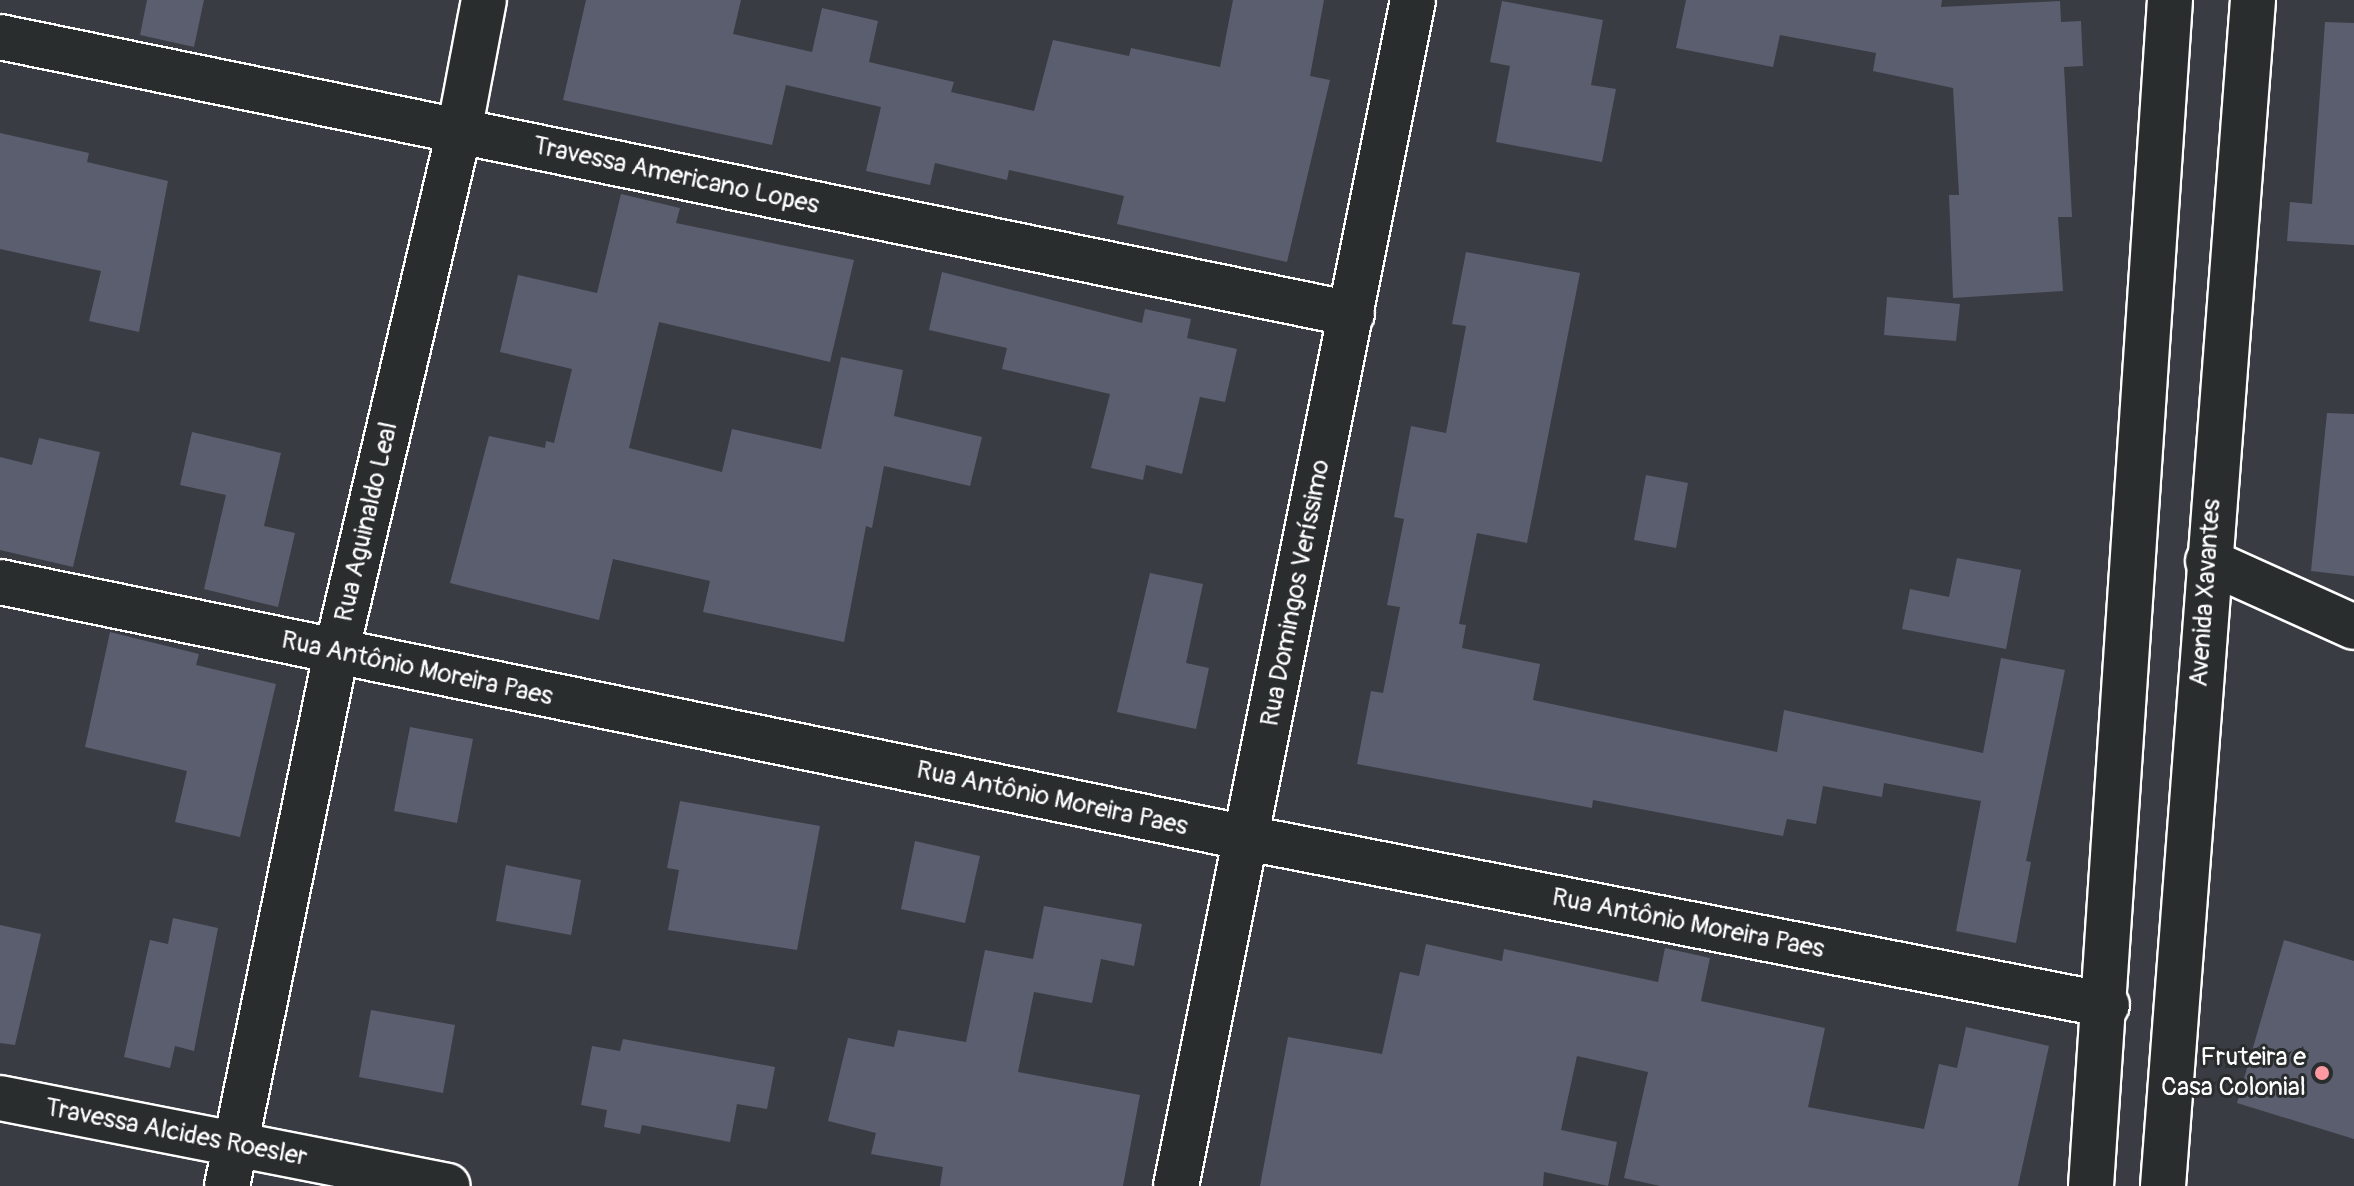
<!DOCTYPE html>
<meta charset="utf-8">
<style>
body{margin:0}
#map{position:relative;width:2354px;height:1186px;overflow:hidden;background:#393c42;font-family:Pangolin,sans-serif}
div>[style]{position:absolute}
.building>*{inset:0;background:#5b5e6f}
.roads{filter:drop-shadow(2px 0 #fff) drop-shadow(-2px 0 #fff) drop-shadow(0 2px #fff) drop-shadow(0 -2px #fff)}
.street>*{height:44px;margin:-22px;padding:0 22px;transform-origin:22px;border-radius:22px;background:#2a2d2e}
.secondary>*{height:44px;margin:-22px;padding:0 22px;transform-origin:22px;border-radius:22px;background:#2a2d2e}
.dots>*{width:22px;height:22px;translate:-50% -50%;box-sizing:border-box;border:4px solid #2a2d2e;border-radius:50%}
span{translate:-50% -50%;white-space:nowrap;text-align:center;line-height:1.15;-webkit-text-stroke:6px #2a2d2e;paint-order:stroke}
.street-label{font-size:26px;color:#fff}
.poi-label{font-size:26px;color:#fff}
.right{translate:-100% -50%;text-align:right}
</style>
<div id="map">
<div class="building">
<div style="clip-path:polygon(147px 0,204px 0,194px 47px,140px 35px)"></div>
<div style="clip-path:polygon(586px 0,741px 0,733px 34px,812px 52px,822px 8px,878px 21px,869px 62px,954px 82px,951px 92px,1034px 111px,1053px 40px,1129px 56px,1131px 48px,1220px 67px,1233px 0,1324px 0,1310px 76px,1330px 80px,1287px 262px,1117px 224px,1124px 196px,1009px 170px,1007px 180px,935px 163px,930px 185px,866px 171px,881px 107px,786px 85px,772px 145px,563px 100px)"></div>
<div style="clip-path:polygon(1686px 0,1942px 0,1941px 7px,2060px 1px,2061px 22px,2081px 21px,2083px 66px,2064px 67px,2072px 217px,2058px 217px,2063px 291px,1953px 298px,1949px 195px,1959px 195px,1953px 88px,1873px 71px,1876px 53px,1780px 35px,1773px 67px,1676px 48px)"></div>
<div style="clip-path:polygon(1502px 1px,1603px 20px,1591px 85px,1616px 89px,1602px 162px,1496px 142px,1510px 66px,1490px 62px)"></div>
<div style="clip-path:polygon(2325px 22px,2354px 23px,2354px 245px,2287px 241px,2290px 202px,2312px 204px)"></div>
<div style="clip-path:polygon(0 133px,89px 153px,87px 162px,168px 181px,139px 332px,89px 321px,101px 271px,0 249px)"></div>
<div style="clip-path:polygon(621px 194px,680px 208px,676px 223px,854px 260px,830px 362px,659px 322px,629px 448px,722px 472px,732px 429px,821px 449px,841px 357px,903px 370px,894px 416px,982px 437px,970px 486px,884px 466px,872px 528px,866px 526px,844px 642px,703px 612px,710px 581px,613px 559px,599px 620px,450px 583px,489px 436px,545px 448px,546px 441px,554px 443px,572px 369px,500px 352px,518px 275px,597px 293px)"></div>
<div style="clip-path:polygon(1466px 252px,1580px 273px,1527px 543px,1477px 533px,1459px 624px,1466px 625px,1462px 648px,1540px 664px,1533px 700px,1777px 752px,1784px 710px,1983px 753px,2001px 658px,2065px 670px,2026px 861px,2031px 862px,2016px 943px,1956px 931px,1981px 801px,1884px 783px,1882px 797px,1823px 786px,1816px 824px,1787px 819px,1783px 836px,1593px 800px,1592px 808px,1357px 764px,1371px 691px,1383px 693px,1400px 607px,1387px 605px,1404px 519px,1394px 517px,1411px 426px,1446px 433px,1466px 326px,1452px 324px)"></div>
<div style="clip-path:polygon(942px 272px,1142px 323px,1145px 309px,1191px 319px,1187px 338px,1237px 349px,1225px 402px,1200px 397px,1182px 474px,1146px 465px,1143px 480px,1091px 468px,1110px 394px,1002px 369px,1007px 348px,929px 330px)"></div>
<div style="clip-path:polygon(1887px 297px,1960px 304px,1956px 341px,1884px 335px)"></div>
<div style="clip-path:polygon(2327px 413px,2354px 414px,2354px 576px,2311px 571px)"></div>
<div style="clip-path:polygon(192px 432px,281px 453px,264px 526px,295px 533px,278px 607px,204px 589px,226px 495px,180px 485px)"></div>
<div style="clip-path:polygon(39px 438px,100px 452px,73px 567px,0 550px,0 457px,32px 465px)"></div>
<div style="clip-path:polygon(1646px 475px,1688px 483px,1676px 548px,1634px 540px)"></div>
<div style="clip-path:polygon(1957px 558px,2021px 570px,2006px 649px,1902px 629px,1910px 589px,1949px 597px)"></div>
<div style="clip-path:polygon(1150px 573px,1203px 584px,1186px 663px,1209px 668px,1196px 729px,1117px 712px)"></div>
<div style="clip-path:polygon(110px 632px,199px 654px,196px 665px,276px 684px,240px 837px,175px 822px,187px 771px,85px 747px)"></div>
<div style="clip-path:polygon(410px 727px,473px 739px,457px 823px,394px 811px)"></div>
<div style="clip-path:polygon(680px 801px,820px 826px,797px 950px,668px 930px,679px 870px,667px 868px)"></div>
<div style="clip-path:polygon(915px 841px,980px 856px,965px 923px,901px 909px)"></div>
<div style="clip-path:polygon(506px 865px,581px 880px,571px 935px,496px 921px)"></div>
<div style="clip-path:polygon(1044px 906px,1142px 924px,1134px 966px,1101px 959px,1092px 1003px,1034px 992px,1018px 1072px,1140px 1095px,1123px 1186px,940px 1186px,943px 1167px,871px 1154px,876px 1133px,828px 1121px,848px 1038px,894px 1047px,898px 1030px,966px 1042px,985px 950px,1033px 959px)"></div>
<div style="clip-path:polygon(173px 918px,218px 928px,194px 1051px,175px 1046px,170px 1068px,124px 1057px,150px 940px,168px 944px)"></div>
<div style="clip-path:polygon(0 925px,41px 934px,15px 1045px,0 1043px)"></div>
<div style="clip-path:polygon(2284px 940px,2354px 961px,2354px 1139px,2237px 1103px)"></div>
<div style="clip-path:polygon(1426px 944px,1502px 961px,1504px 949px,1658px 982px,1665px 948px,1710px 958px,1701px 1001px,1825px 1028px,1808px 1107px,1924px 1129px,1939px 1064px,1957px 1068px,1966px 1027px,2049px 1046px,2018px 1186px,1660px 1186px,1624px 1178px,1648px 1072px,1577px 1056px,1561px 1130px,1617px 1142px,1608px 1186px,1544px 1172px,1543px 1186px,1260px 1186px,1288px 1037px,1382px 1054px,1400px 972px,1419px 976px)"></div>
<div style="clip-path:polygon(371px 1010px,455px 1025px,443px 1093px,359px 1077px)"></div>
<div style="clip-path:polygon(623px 1039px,775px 1067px,767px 1109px,737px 1104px,730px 1142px,642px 1125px,640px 1134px,604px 1127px,607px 1110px,581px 1105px,592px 1046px,620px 1051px)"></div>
</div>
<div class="roads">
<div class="street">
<div style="left:0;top:37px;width:1380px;rotate:11.58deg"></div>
<div style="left:0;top:582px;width:1273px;rotate:11.6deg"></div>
<div style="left:1247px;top:838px;width:876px;rotate:10.99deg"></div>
<div style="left:0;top:1098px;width:456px;rotate:11.1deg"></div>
<div style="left:227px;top:1186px;width:544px;rotate:-78.44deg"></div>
<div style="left:336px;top:653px;width:535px;rotate:-76.72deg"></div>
<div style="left:459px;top:132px;width:134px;rotate:-79.3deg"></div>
<div style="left:1176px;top:1186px;width:1209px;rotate:-78.7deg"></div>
</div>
<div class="secondary">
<div style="left:2208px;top:561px;width:160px;rotate:24.3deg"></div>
<div style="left:2091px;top:1186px;width:1189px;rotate:-86.19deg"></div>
<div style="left:2163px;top:1186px;width:1189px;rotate:-85.66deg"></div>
</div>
</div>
<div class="dots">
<div style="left:2322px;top:1073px;background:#ff9aa2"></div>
</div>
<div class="street-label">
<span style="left:676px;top:176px;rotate:12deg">Travessa Americano Lopes</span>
<span style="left:367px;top:522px;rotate:-77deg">Rua Aguinaldo Leal</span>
<span style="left:1296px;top:593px;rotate:-79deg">Rua Domingos Veríssimo</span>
<span style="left:2206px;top:593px;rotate:-86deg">Avenida Xavantes</span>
<span style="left:417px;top:669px;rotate:12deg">Rua Antônio Moreira Paes</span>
<span style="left:1052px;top:799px;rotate:12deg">Rua Antônio Moreira Paes</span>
<span style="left:1688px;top:924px;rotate:11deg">Rua Antônio Moreira Paes</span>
<span style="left:176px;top:1133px;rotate:11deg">Travessa Alcides Roesler</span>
</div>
<div class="poi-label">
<span class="right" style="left:2306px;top:1073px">Fruteira e<br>Casa Colonial</span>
</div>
</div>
